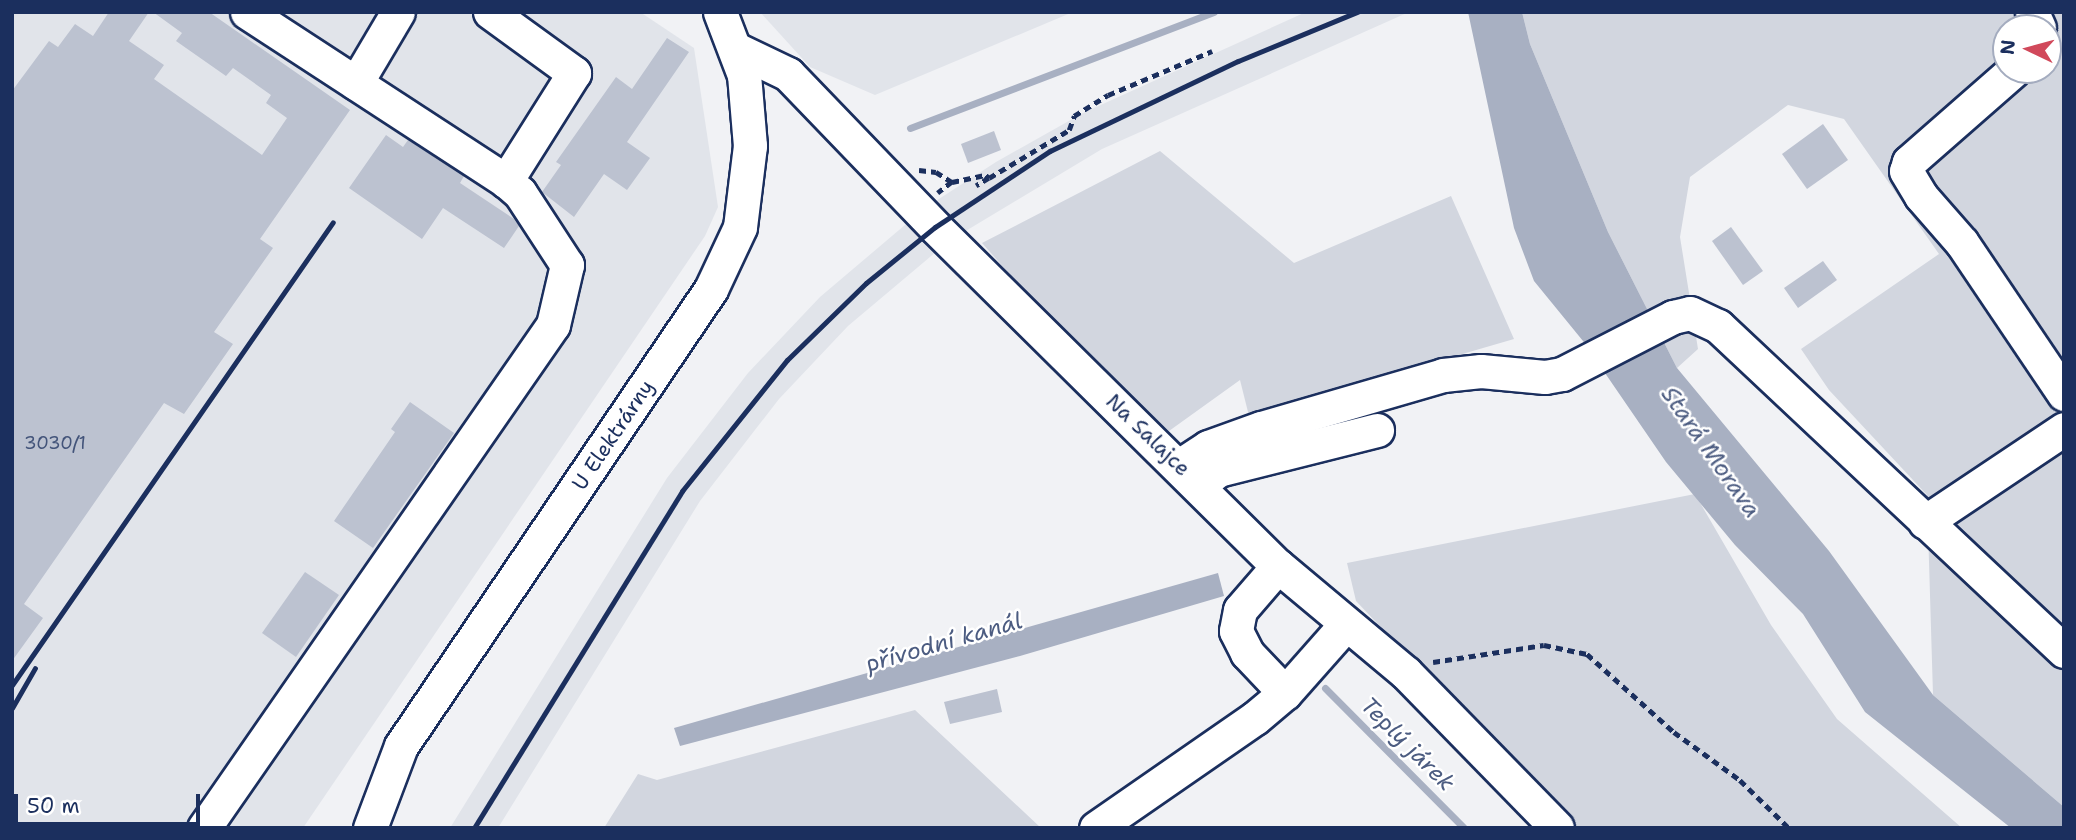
<!DOCTYPE html>
<meta charset="utf-8">
<style>
body{margin:0}
#map{position:relative;width:2076px;height:840px;overflow:hidden;background:#f1f2f5;font-family:"Shantell Sans",sans-serif}
div>[style]{position:absolute}
.built>*{inset:0;background:#e1e4ea}
.green>*{inset:0;background:#d2d6df}
.water>*{inset:0;background:#a8b0c2}
.stream>*{height:7px;margin:-3.5px;padding:0 3.5px;transform-origin:3.5px;border-radius:3.5px;background:#a8b0c2}
.building>*{inset:0;background:#bcc2d0}
.path>*{height:4.5px;margin-top:-2.25px;transform-origin:0;background:repeating-linear-gradient(90deg,#1b2f5e 0 7px,transparent 0 12px)}
.roads{filter:drop-shadow(2px 0 #1b2f5e) drop-shadow(-2px 0 #1b2f5e) drop-shadow(0 2px #1b2f5e) drop-shadow(0 -2px #1b2f5e)}
.minor>*{height:33px;margin:-16.5px;padding:0 16.5px;transform-origin:16.5px;border-radius:16.5px;background:#fff}
.rail>*{height:5px;margin:-2.5px;padding:0 2.5px;transform-origin:2.5px;border-radius:2.5px;background:#1b2f5e}
span{translate:-50% -50%;white-space:nowrap;text-align:center;line-height:1.15;-webkit-text-stroke:5px #fff;paint-order:stroke}
.number-label{font-size:18px;color:#43547a}
.number-label span{-webkit-text-stroke-width:0}
.street-label{font-size:21px;color:#1b2f5e}
.water-label{font-size:23px;color:#4c5c81;font-style:italic}
.frame{position:absolute;inset:0;border:14px solid #1b2f5e;pointer-events:none}
.north{position:absolute;left:1992px;top:14px;width:70px;height:70px;box-sizing:border-box;background:#fff;border:2px solid #a4acbf;border-radius:50%;rotate:275deg;font-size:19px;font-weight:700;line-height:28px;text-align:center;color:#1b2f5e}
.north::after{content:'';display:block;margin:auto;width:24px;height:32px;background:#d1495b;clip-path:polygon(50% 0,100% 100%,50% 72%,0 100%)}
.scale{position:absolute;left:14px;top:794px;width:186px;height:32px;box-sizing:border-box;border:4px solid #1b2f5e;border-top:0;padding-left:9px;font-size:21px;line-height:24px;white-space:nowrap;color:#1b2f5e;-webkit-text-stroke:5px #fff;paint-order:stroke}
</style>
<div id="map">
<div class="built">
<div style="clip-path:polygon(12px 12px,640px 12px,694px 48px,718px 207px,705px 236px,303px 828px,12px 828px)"></div>
<div style="clip-path:polygon(760px 12px,1073px 12px,875px 95px,810px 67px)"></div>
<div style="clip-path:polygon(1306px 12px,1409px 12px,1102px 149px,949px 241px,848px 326px,779px 399px,700px 501px,498px 828px,450px 828px,667px 478px,748px 373px,820px 297px,925px 208px,996px 162px,1083px 113px)"></div>
</div>
<div class="green">
<div style="clip-path:polygon(evenodd,1522px 12px,2064px 12px,2064px 807px,1933px 695px,1927px 495px,1829px 390px,1801px 349px,1939px 254px,1844px 119px,1788px 105px,1690px 177px,1680px 237px,1698px 349px,1677px 368px,1608px 232px,1530px 44px,1522px 12px,2006px 28px,2048px 28px,2048px 70px,2006px 70px,2006px 28px)"></div>
<div style="clip-path:polygon(1160px 151px,1294px 263px,1451px 196px,1514px 339px,1249px 416px,1240px 380px,1169px 431px,1044px 313px,982px 243px)"></div>
<div style="clip-path:polygon(1695px 494px,1771px 625px,1837px 719px,1962px 828px,1571px 828px,1356px 601px,1347px 563px)"></div>
<div style="clip-path:polygon(915px 710px,1041px 828px,604px 828px,638px 774px,657px 780px)"></div>
</div>
<div class="water">
<div style="clip-path:polygon(1468px 12px,1522px 12px,1530px 44px,1608px 232px,1677px 368px,1829px 551px,1933px 695px,2064px 807px,2064px 828px,2011px 828px,1865px 712px,1803px 614px,1735px 545px,1666px 462px,1583px 341px,1534px 281px,1514px 228px)"></div>
<div style="clip-path:polygon(1218px 573px,1224px 596px,1020px 656px,680px 746px,674px 728px)"></div>
</div>
<div class="stream">
<div style="left:910px;top:128px;width:325px;rotate:-20.9deg"></div>
<div style="left:1325px;top:688px;width:197px;rotate:45.2deg"></div>
</div>
<div class="building">
<div style="clip-path:polygon(109px 12px,149px 12px,129px 41px,164px 65px,154px 79px,262px 155px,287px 118px,266px 103px,271px 95px,233px 68px,226px 76px,176px 41px,182px 33px,153px 12px,209px 12px,350px 110px,260px 239px,273px 248px,214px 332px,233px 344px,184px 414px,164px 403px,106px 486px,24px 604px,43px 618px,12px 661px,12px 91px,49px 41px,58px 47px,75px 24px,93px 36px)"></div>
<div style="clip-path:polygon(667px 38px,689px 52px,627px 142px,650px 158px,627px 190px,604px 174px,574px 217px,542px 192px,561px 165px,556px 162px,616px 77px,632px 89px)"></div>
<div style="clip-path:polygon(1823px 124px,1848px 160px,1807px 189px,1782px 154px)"></div>
<div style="clip-path:polygon(994px 131px,1001px 150px,968px 163px,961px 144px)"></div>
<div style="clip-path:polygon(386px 135px,403px 147px,408px 140px,464px 176px,460px 183px,514px 219px,519px 226px,504px 248px,443px 208px,422px 239px,349px 188px)"></div>
<div style="clip-path:polygon(1731px 227px,1763px 271px,1743px 285px,1712px 241px)"></div>
<div style="clip-path:polygon(1823px 261px,1837px 280px,1798px 308px,1784px 288px)"></div>
<div style="clip-path:polygon(410px 402px,454px 433px,373px 548px,334px 521px,395px 432px,391px 429px)"></div>
<div style="clip-path:polygon(305px 572px,339px 595px,296px 657px,262px 633px)"></div>
<div style="clip-path:polygon(997px 689px,1002px 712px,950px 724px,944px 702px)"></div>
</div>
<div class="path">
<div style="left:919px;top:170px;width:17px;rotate:7deg"></div>
<div style="left:936px;top:172px;width:19px;rotate:32deg"></div>
<div style="left:952px;top:182px;width:18px;rotate:142deg"></div>
<div style="left:989px;top:178px;width:93px;rotate:-31deg"></div>
<div style="left:1069px;top:130px;width:15px;rotate:-70deg"></div>
<div style="left:1074px;top:116px;width:40px;rotate:-32deg"></div>
<div style="left:1108px;top:95px;width:113px;rotate:-22.9deg"></div>
<div style="left:952px;top:182px;width:35px;rotate:-12deg"></div>
<div style="left:986px;top:175px;width:4px;rotate:45deg"></div>
<div style="left:989px;top:178px;width:15px;rotate:148deg"></div>
<div style="left:1433px;top:662px;width:112px;rotate:-8.7deg"></div>
<div style="left:1544px;top:645px;width:44px;rotate:11.8deg"></div>
<div style="left:1587px;top:654px;width:117px;rotate:41.9deg"></div>
<div style="left:1674px;top:732px;width:82px;rotate:36deg"></div>
<div style="left:1740px;top:780px;width:69px;rotate:44.4deg"></div>
</div>
<div class="roads">
<div class="minor">
<div style="left:490px;top:12px;width:104px;rotate:36deg"></div>
<div style="left:574px;top:73px;width:128px;rotate:122.2deg"></div>
<div style="left:2032px;top:12px;width:17px;rotate:66deg"></div>
<div style="left:736px;top:49px;width:58px;rotate:25.7deg"></div>
<div style="left:788px;top:74px;width:212px;rotate:46.1deg"></div>
<div style="left:935px;top:227px;width:482px;rotate:44.7deg"></div>
<div style="left:1278px;top:566px;width:167px;rotate:39.9deg"></div>
<div style="left:1406px;top:673px;width:216px;rotate:45.7deg"></div>
<div style="left:2014px;top:70px;width:140px;rotate:138.8deg"></div>
<div style="left:1909px;top:162px;width:9px;rotate:108deg"></div>
<div style="left:1906px;top:171px;width:29px;rotate:59deg"></div>
<div style="left:1921px;top:196px;width:62px;rotate:48.9deg"></div>
<div style="left:1962px;top:243px;width:182px;rotate:56deg"></div>
<div style="left:356px;top:83px;width:82px;rotate:-59.4deg"></div>
<div style="left:1179px;top:466px;width:35px;rotate:-33deg"></div>
<div style="left:1208px;top:447px;width:56px;rotate:-19.7deg"></div>
<div style="left:1261px;top:428px;width:190px;rotate:-16.2deg"></div>
<div style="left:1443px;top:375px;width:38px;rotate:-6deg"></div>
<div style="left:1481px;top:371px;width:64px;rotate:5.4deg"></div>
<div style="left:1545px;top:377px;width:17px;rotate:-10deg"></div>
<div style="left:1562px;top:374px;width:125px;rotate:-27.2deg"></div>
<div style="left:1673px;top:317px;width:17px;rotate:-13deg"></div>
<div style="left:1690px;top:313px;width:31px;rotate:25deg"></div>
<div style="left:1718px;top:326px;width:475px;rotate:43.2deg"></div>
<div style="left:1199px;top:485px;width:24px;rotate:-38deg"></div>
<div style="left:1218px;top:470px;width:164px;rotate:-14.1deg"></div>
<div style="left:1925px;top:522px;width:167px;rotate:-33.8deg"></div>
<div style="left:1278px;top:566px;width:58px;rotate:130.8deg"></div>
<div style="left:1240px;top:610px;width:21px;rotate:101deg"></div>
<div style="left:1236px;top:631px;width:25px;rotate:63deg"></div>
<div style="left:1247px;top:653px;width:55px;rotate:46.5deg"></div>
<div style="left:204px;top:828px;width:612px;rotate:-55.25deg"></div>
<div style="left:553px;top:325px;width:62px;rotate:-76.9deg"></div>
<div style="left:567px;top:265px;width:86px;rotate:-123.1deg"></div>
<div style="left:520px;top:193px;width:18px;rotate:-139deg"></div>
<div style="left:506px;top:181px;width:309px;rotate:-146.9deg"></div>
<div style="left:370px;top:828px;width:88px;rotate:-69.3deg"></div>
<div style="left:401px;top:746px;width:552px;rotate:-55.85deg"></div>
<div style="left:711px;top:289px;width:68px;rotate:-64.9deg"></div>
<div style="left:740px;top:227px;width:82px;rotate:-83deg"></div>
<div style="left:750px;top:146px;width:71px;rotate:-94.8deg"></div>
<div style="left:744px;top:75px;width:67px;rotate:-110.9deg"></div>
<div style="left:1096px;top:828px;width:193px;rotate:-34.7deg"></div>
<div style="left:1255px;top:718px;width:39px;rotate:-40deg"></div>
<div style="left:1285px;top:693px;width:92px;rotate:-48.5deg"></div>
</div>
</div>
<div class="rail">
<div style="left:12px;top:685px;width:563px;rotate:-55.27deg"></div>
<div style="left:12px;top:708px;width:46px;rotate:-60.1deg"></div>
<div style="left:474px;top:828px;width:396px;rotate:-58.3deg"></div>
<div style="left:682px;top:491px;width:168px;rotate:-51.3deg"></div>
<div style="left:787px;top:360px;width:110px;rotate:-44.3deg"></div>
<div style="left:866px;top:283px;width:89px;rotate:-39.1deg"></div>
<div style="left:935px;top:227px;width:138px;rotate:-33.5deg"></div>
<div style="left:1050px;top:151px;width:208px;rotate:-25.6deg"></div>
<div style="left:1238px;top:61px;width:129px;rotate:-22.4deg"></div>
</div>
<div class="number-label">
<span style="left:55px;top:443px">3030/1</span>
</div>
<div class="street-label">
<span style="left:613px;top:435px;rotate:-56deg">U Elektrárny</span>
<span style="left:1148px;top:435px;rotate:44deg">Na Salajce</span>
</div>
<div class="water-label">
<span style="left:1711px;top:452px;rotate:55deg">Stará Morava</span>
<span style="left:944px;top:642px;rotate:-16deg">přívodní kanál</span>
<span style="left:1408px;top:744px;rotate:45deg">Teplý járek</span>
</div>
<div class="frame"></div>
<div class="north">N</div>
<div class="scale">50 m</div>
</div>
